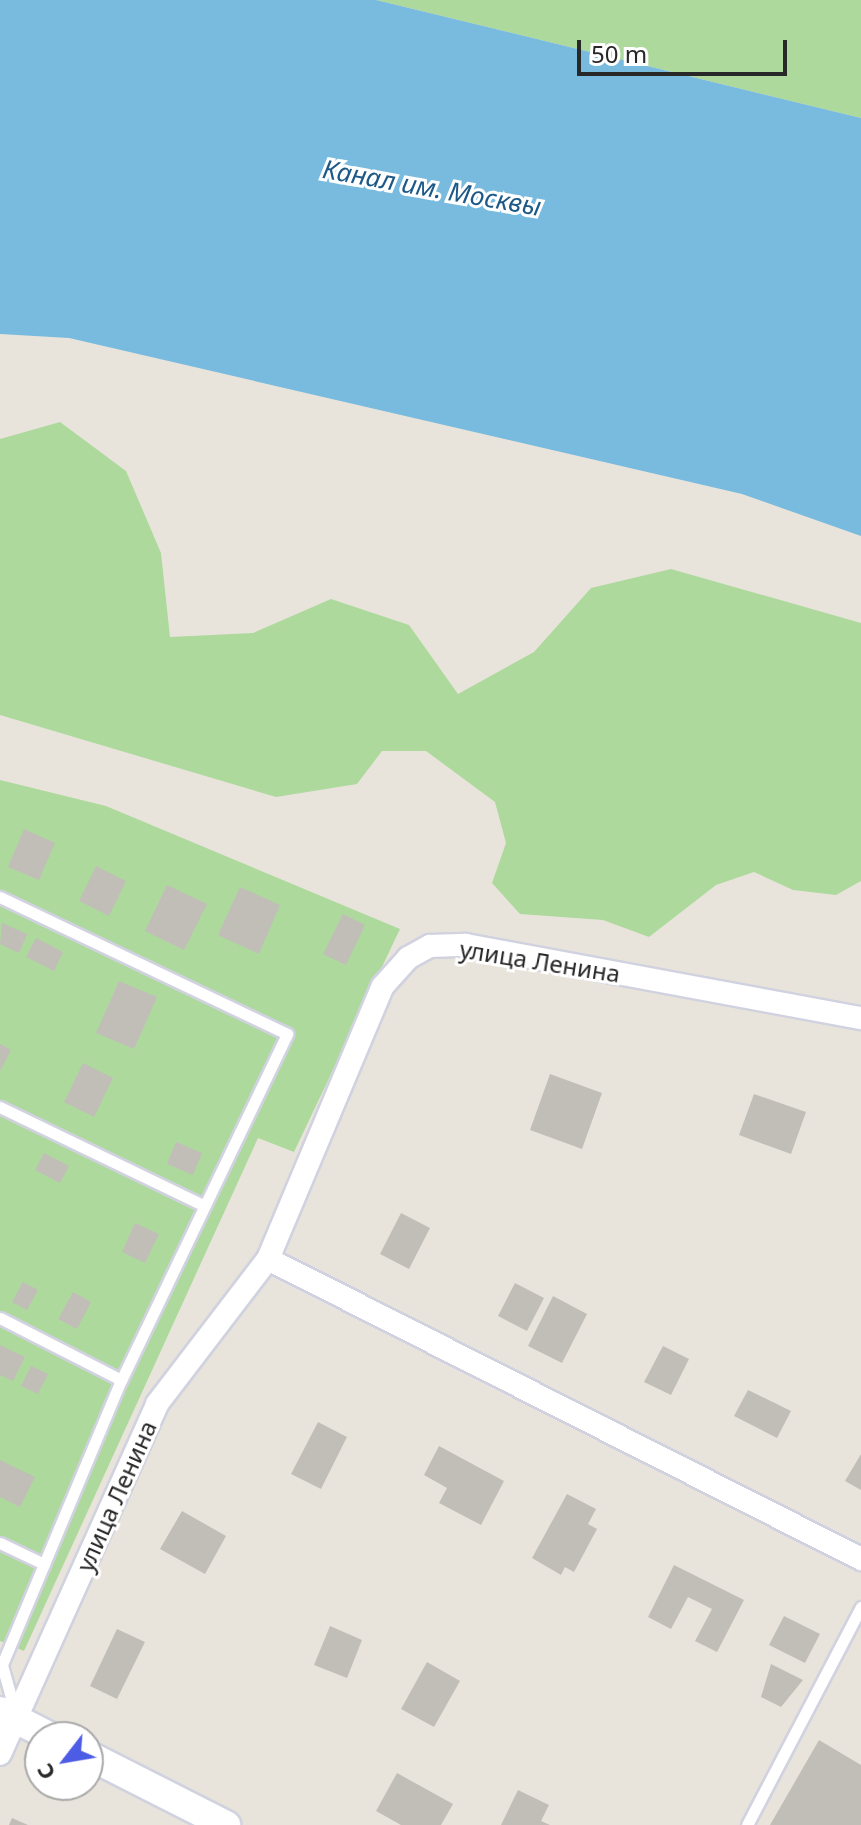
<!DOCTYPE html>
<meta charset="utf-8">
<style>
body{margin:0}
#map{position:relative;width:861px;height:1825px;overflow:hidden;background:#e9e4db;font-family:"Noto Sans",sans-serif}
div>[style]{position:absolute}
.green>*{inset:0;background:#add99d}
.water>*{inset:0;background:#79bbdf}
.building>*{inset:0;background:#c1beb8}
.roads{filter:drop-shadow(2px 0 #d1d2df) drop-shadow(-2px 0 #d1d2df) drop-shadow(0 2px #d1d2df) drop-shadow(0 -2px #d1d2df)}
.service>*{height:11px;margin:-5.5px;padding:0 5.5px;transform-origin:5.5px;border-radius:5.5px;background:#fff}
.minor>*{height:22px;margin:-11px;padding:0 11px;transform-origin:11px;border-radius:11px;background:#fff}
.tertiary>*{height:28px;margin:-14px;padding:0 14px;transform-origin:14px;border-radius:14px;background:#fff}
span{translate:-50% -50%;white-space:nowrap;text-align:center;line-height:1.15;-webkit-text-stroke:6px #fff;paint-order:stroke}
.street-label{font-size:24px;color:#282828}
.water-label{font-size:26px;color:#1c5988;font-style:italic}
.north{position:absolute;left:24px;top:1721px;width:80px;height:80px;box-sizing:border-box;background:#fff;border:2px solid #a9a9a9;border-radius:50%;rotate:239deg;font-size:22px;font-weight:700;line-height:32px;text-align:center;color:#282828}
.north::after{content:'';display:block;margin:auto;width:28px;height:36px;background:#4d5ce4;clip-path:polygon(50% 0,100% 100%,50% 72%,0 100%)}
.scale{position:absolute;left:577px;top:40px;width:210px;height:36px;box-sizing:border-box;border:4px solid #282828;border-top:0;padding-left:10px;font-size:24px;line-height:28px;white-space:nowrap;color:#282828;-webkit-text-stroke:6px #fff;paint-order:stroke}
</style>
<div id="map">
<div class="green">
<div style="clip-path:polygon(376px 0,861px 0,861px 118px)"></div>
<div style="clip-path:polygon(60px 422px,126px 471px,161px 553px,170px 637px,253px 633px,331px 599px,409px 625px,458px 694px,534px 652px,591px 588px,671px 569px,861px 623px,861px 881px,836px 895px,793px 890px,754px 872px,716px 885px,649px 937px,603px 920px,520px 914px,492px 883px,506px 843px,495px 802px,426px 751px,382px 751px,357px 784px,276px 797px,0 715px,0 439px)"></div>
<div style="clip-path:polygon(0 780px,106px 806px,400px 929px,294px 1152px,258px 1138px,24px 1651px,0 1641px)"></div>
</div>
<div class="water">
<div style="clip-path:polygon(0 0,376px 0,861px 118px,861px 536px,742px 494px,69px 338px,0 334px)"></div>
</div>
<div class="building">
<div style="clip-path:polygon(24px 829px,55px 843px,39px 880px,8px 867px)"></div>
<div style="clip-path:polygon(96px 866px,126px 881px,109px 916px,79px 901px)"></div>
<div style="clip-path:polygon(167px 885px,207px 904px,184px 950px,145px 931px)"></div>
<div style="clip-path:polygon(240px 887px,280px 905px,259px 954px,218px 935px)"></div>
<div style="clip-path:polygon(343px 914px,365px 925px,346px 965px,323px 954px)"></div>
<div style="clip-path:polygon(2px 923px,27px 934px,19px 953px,0 944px)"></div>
<div style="clip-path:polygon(36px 938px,63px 952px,54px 971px,26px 957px)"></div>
<div style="clip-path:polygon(119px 981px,157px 997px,134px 1049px,96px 1033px)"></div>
<div style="clip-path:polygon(0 1044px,11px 1050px,0 1071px)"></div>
<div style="clip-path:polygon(83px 1063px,113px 1078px,94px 1117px,64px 1102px)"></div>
<div style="clip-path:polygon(550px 1074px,602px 1093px,582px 1149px,530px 1130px)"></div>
<div style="clip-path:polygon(754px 1094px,806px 1112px,791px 1154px,739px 1135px)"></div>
<div style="clip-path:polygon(176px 1142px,202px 1153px,193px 1175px,167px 1164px)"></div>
<div style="clip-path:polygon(44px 1153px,69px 1166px,60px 1183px,35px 1170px)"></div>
<div style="clip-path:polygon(401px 1213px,430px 1228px,409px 1269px,380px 1254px)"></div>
<div style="clip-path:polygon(135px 1223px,159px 1234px,145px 1263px,122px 1252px)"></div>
<div style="clip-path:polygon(23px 1282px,38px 1290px,27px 1310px,12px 1302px)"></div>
<div style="clip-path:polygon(515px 1283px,544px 1298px,527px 1331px,498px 1316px)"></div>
<div style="clip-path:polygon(73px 1292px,91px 1302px,77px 1329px,58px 1319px)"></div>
<div style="clip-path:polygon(553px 1296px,587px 1314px,562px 1363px,528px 1346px)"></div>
<div style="clip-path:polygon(0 1345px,25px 1357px,13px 1381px,0 1375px)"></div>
<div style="clip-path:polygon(663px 1346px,689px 1359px,671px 1395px,644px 1382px)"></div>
<div style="clip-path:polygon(31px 1366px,48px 1374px,38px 1394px,21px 1386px)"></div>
<div style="clip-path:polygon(748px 1390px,791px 1411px,777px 1438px,734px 1416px)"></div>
<div style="clip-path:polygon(318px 1422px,347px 1437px,321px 1489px,291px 1474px)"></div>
<div style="clip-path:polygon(439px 1446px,504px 1481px,481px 1525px,439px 1503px,447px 1488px,424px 1475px)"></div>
<div style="clip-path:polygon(861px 1454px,861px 1490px,845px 1481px)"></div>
<div style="clip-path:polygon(0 1460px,35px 1477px,20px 1507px,0 1497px)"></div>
<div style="clip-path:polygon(567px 1494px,596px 1509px,588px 1524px,597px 1529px,574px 1572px,565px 1567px,561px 1575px,532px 1558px)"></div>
<div style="clip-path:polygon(182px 1511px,226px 1536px,205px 1574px,160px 1549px)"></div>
<div style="clip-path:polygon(674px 1565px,744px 1600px,717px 1652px,695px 1641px,712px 1609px,688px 1597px,671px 1629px,648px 1617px)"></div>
<div style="clip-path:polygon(784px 1616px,820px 1634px,805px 1663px,769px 1645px)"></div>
<div style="clip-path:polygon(330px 1626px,362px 1640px,347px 1678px,314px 1665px)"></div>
<div style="clip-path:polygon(117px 1629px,145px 1642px,117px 1699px,90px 1686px)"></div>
<div style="clip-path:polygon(427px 1662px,460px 1681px,434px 1727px,401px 1709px)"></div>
<div style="clip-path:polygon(771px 1664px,803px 1680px,781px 1707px,761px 1697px)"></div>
<div style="clip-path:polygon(819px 1740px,861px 1765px,861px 1825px,770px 1825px)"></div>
<div style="clip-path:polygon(397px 1773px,453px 1804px,441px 1825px,401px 1825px,376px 1811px)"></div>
<div style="clip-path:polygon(518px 1790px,549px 1805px,541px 1821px,550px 1825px,501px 1825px)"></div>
<div style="clip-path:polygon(12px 1818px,28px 1825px,9px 1825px)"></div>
</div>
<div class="roads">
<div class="service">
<div style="left:0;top:897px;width:318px;rotate:25.5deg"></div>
<div style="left:287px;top:1034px;width:384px;rotate:115.6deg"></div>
<div style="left:121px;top:1380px;width:309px;rotate:112.7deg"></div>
<div style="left:2px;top:1665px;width:52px;rotate:74.4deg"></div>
<div style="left:0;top:1107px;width:225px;rotate:25.8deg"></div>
<div style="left:0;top:1318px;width:136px;rotate:27.1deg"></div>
<div style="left:0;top:1543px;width:49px;rotate:25.5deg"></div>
<div style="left:747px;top:1825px;width:246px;rotate:-62.4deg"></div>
</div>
<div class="minor">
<div style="left:268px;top:1259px;width:665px;rotate:26.83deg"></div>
<div style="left:0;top:1754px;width:384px;rotate:-65.8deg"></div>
<div style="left:157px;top:1404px;width:183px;rotate:-52.6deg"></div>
<div style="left:268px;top:1259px;width:296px;rotate:-67.2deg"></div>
<div style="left:383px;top:986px;width:38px;rotate:-48deg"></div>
<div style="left:408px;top:958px;width:25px;rotate:-29deg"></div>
<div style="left:430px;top:946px;width:36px;rotate:-2deg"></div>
<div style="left:466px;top:945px;width:402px;rotate:10.5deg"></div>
</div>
<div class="tertiary">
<div style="left:0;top:1711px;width:57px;rotate:27deg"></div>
<div style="left:88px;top:1755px;width:155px;rotate:26.9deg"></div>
</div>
</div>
<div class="street-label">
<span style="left:540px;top:961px;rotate:9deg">улица Ленина</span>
<span style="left:116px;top:1496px;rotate:-66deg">улица Ленина</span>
</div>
<div class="water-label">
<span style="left:432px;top:188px;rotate:10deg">Канал им. Москвы</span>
</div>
<div class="north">С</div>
<div class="scale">50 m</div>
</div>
